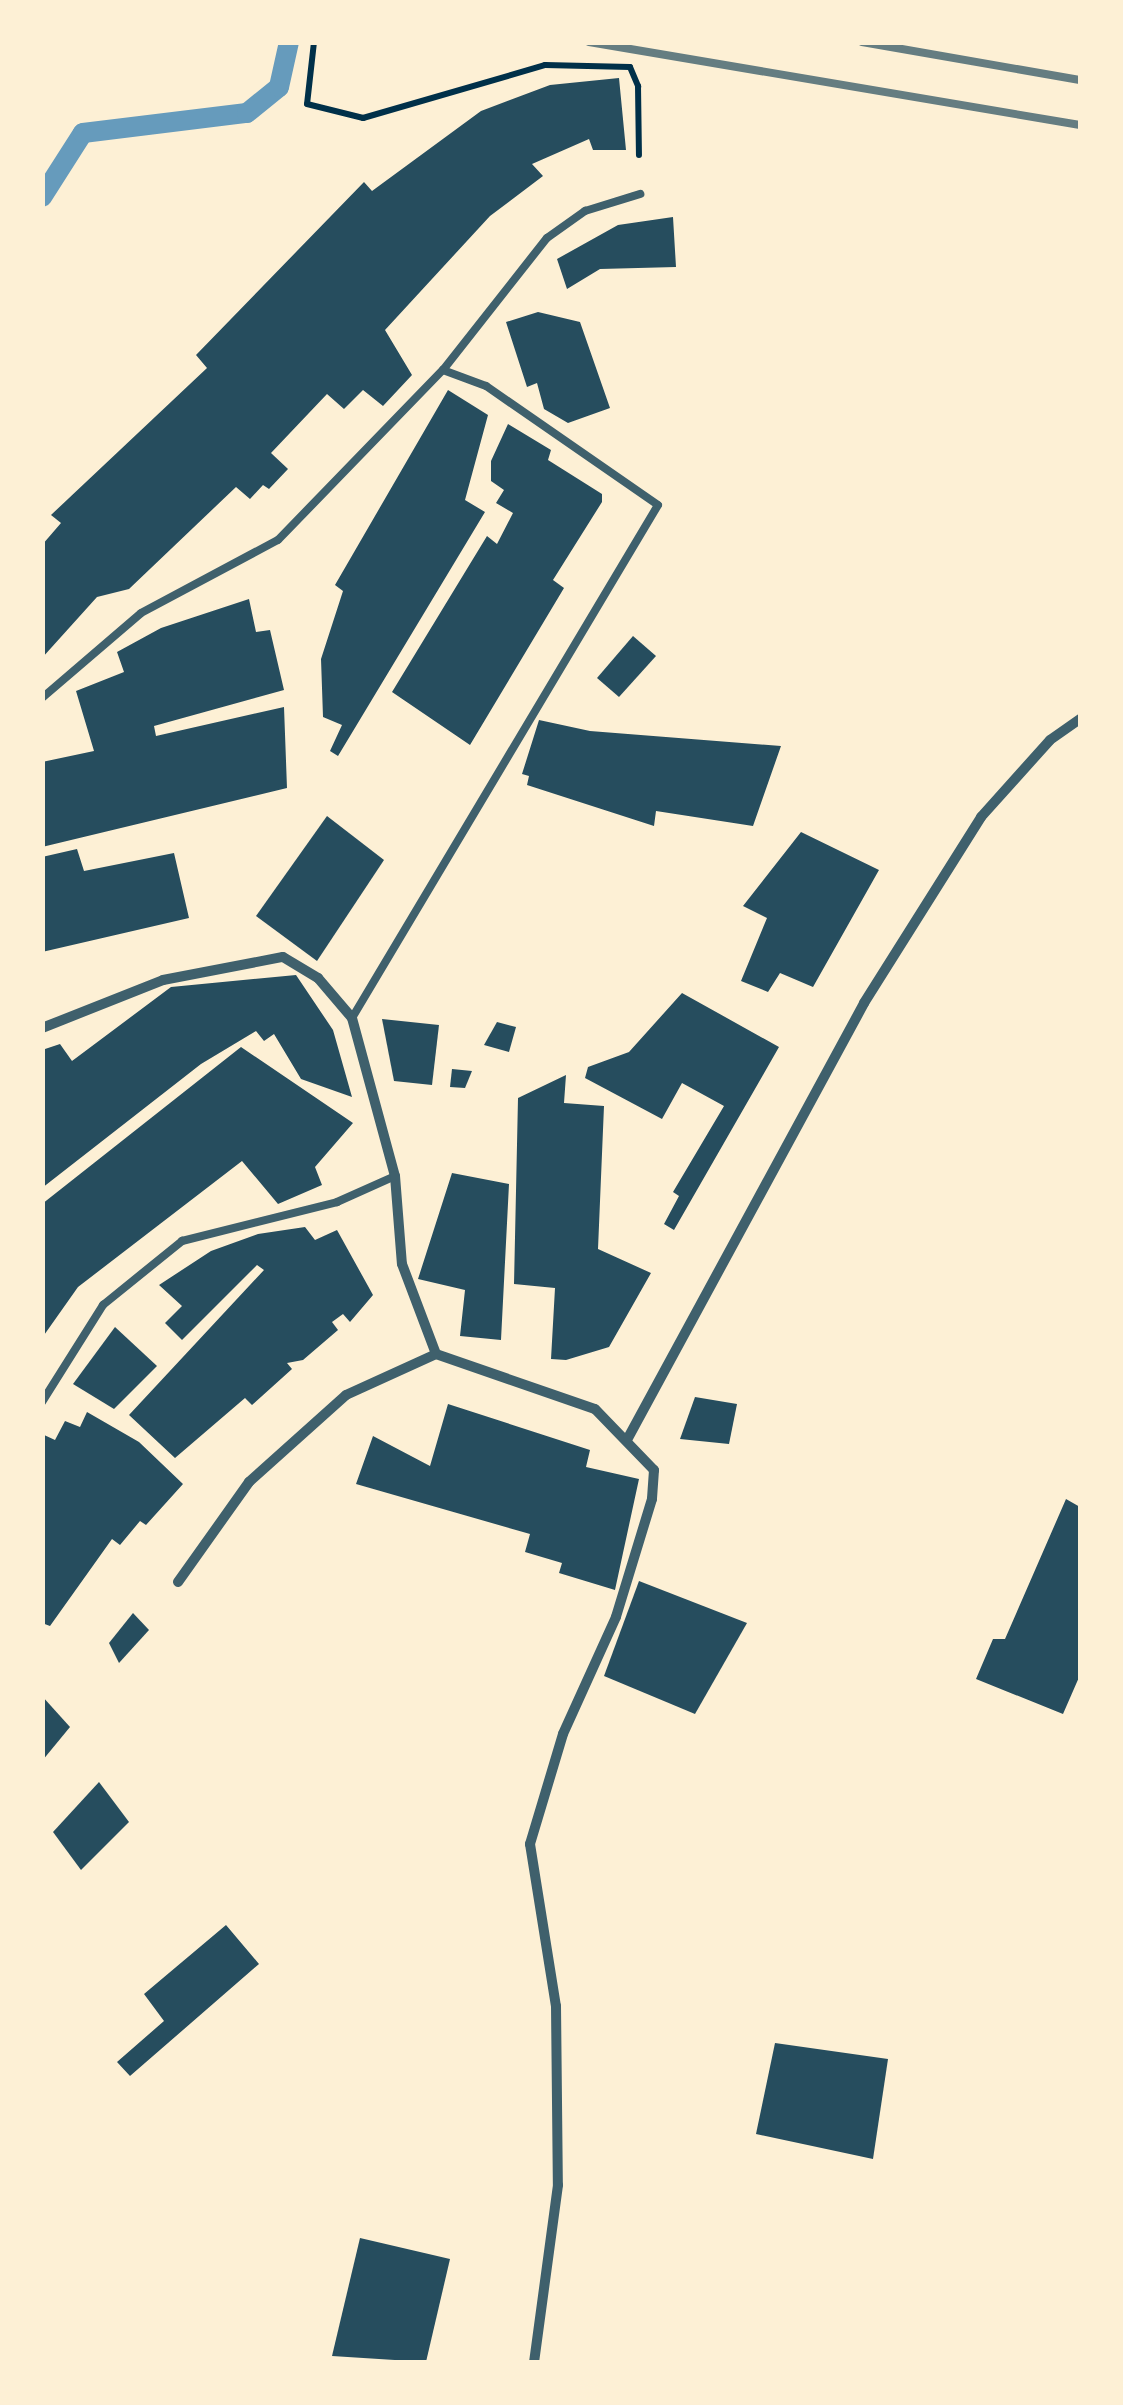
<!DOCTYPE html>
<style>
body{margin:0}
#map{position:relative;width:1123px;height:2405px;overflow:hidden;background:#fdf0d5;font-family:"Sofia Sans Condensed",sans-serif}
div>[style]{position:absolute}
.stream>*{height:20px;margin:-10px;padding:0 10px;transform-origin:10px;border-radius:10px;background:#669bbc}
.building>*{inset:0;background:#264d5e}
.path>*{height:6px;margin:-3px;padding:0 3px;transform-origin:3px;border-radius:3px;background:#003049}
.service>*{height:8px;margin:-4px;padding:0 4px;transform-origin:4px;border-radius:4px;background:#3f606c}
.minor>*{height:10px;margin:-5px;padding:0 5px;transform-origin:5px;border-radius:5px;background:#3f606c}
.rail>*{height:8px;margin:-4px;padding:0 4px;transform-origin:4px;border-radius:4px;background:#657d81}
span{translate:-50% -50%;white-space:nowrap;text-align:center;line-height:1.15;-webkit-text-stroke:10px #fdf0d5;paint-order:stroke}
.frame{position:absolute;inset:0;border:45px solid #fdf0d5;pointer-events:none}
</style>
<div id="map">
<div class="stream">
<div style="left:42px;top:197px;width:76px;rotate:-57.4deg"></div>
<div style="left:83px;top:133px;width:165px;rotate:-7deg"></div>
<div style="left:247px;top:113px;width:41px;rotate:-39.1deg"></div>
<div style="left:279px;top:87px;width:46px;rotate:-77.5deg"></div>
</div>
<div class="building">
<div style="clip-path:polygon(619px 78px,626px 150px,593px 150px,589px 139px,532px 164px,543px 176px,490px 216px,385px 330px,412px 375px,383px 406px,363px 390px,344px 409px,327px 394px,271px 453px,288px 469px,269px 489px,263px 485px,250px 499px,236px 487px,129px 589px,97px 597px,42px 658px,42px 545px,61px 523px,51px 515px,207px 368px,196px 355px,364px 182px,372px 191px,481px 111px,550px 85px)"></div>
<div style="clip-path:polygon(673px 217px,676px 267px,600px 269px,567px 289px,557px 259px,618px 225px)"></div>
<div style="clip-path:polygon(538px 312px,580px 322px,610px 408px,568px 423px,544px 409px,537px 383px,527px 387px,506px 322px)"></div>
<div style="clip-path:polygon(448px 390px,488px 415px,465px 500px,485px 512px,338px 756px,330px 751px,342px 725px,323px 717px,321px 659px,343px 591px,335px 585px)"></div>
<div style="clip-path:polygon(508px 424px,551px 450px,548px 460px,602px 494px,602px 502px,553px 580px,564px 588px,470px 745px,392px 692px,487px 536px,497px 544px,513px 513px,496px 503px,504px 490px,491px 481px,491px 461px)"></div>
<div style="clip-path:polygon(249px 599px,256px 632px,270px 630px,284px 690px,154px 726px,156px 736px,284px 707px,287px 788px,42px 847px,42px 762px,94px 751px,76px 691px,124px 672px,117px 652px,161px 628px)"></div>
<div style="clip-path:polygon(633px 636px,656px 656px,619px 697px,597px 678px)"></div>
<div style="clip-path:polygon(539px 720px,590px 731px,781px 746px,753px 826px,656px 811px,654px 826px,527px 785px,529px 776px,522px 774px)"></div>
<div style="clip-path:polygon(327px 816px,384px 860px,317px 961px,256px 916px)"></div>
<div style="clip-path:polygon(801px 832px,879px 870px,813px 987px,780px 973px,768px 992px,741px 981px,767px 918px,743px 906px)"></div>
<div style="clip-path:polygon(77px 849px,84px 871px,174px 853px,189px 918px,42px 952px,42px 857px)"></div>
<div style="clip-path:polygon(296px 975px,333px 1030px,352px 1097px,301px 1079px,274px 1034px,264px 1041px,256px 1031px,201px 1064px,42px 1188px,42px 1050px,60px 1044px,72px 1061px,171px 987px)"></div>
<div style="clip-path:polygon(682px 993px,779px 1047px,674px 1230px,664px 1224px,679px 1196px,673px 1192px,724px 1106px,682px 1083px,662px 1119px,585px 1078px,588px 1067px,629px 1052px)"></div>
<div style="clip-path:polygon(382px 1019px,439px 1025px,432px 1085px,394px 1081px)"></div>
<div style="clip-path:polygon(497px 1022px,516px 1027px,509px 1052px,484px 1045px)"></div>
<div style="clip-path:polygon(241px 1047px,353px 1123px,315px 1167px,322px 1185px,278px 1204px,242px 1161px,78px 1287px,42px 1338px,42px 1204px)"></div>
<div style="clip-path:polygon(452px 1069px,472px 1071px,465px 1088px,450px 1087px)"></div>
<div style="clip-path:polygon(566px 1075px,564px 1103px,604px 1106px,598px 1249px,651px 1273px,609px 1347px,566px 1360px,551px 1359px,555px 1288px,514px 1284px,518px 1098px)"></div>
<div style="clip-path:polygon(452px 1173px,509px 1184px,501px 1340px,460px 1336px,465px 1290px,418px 1279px)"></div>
<div style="clip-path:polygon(305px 1227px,315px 1240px,337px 1230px,373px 1295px,350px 1322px,343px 1314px,332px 1322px,338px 1330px,303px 1360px,287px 1363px,292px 1369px,252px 1405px,245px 1398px,175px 1458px,129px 1415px,264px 1270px,257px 1265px,182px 1340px,165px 1323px,182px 1306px,159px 1285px,211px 1251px,258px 1234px)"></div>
<div style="clip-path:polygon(115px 1327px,157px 1366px,114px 1409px,73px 1384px)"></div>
<div style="clip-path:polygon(695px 1397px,737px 1404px,729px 1444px,680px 1439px)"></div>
<div style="clip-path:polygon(448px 1404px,590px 1450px,586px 1467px,639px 1479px,615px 1590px,559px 1573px,562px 1563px,525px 1552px,530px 1534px,356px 1484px,373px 1436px,430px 1466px)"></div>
<div style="clip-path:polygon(87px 1412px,139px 1442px,183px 1484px,146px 1525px,140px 1521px,120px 1545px,112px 1539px,50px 1626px,42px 1623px,42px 1434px,55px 1440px,65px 1421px,80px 1427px)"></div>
<div style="clip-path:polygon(1066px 1499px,1080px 1507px,1080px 1675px,1063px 1714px,976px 1679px,993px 1639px,1005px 1639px)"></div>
<div style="clip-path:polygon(639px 1581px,747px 1623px,695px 1714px,604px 1676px)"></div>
<div style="clip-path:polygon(133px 1613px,149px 1630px,119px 1663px,109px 1643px)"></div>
<div style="clip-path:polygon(42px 1696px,70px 1727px,42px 1761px)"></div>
<div style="clip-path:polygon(99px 1782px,129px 1822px,81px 1870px,53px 1832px)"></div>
<div style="clip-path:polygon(226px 1925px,259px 1964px,130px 2076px,117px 2062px,164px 2021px,144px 1994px)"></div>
<div style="clip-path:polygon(775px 2043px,888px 2059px,873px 2159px,756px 2134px)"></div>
<div style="clip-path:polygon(360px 2238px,450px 2259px,426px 2362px,332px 2356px)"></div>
</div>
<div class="path">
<div style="left:314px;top:42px;width:62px;rotate:96.4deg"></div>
<div style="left:307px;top:104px;width:58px;rotate:14deg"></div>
<div style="left:363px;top:118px;width:190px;rotate:-16.2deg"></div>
<div style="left:545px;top:65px;width:85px;rotate:1.3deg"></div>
<div style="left:630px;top:67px;width:21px;rotate:67deg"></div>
<div style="left:638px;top:86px;width:69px;rotate:89.2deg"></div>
</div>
<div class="service">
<div style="left:42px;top:698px;width:130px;rotate:-40.6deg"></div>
<div style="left:141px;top:613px;width:155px;rotate:-28.1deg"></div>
<div style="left:278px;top:540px;width:237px;rotate:-45.9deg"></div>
<div style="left:443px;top:370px;width:168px;rotate:-51.8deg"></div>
<div style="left:547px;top:238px;width:47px;rotate:-35.4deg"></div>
<div style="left:585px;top:211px;width:58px;rotate:-17.2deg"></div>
<div style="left:352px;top:1018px;width:597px;rotate:-59.18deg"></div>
<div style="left:658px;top:505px;width:209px;rotate:-145.3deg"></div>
<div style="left:486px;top:386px;width:46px;rotate:-159.6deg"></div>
<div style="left:42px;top:1402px;width:115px;rotate:-57.8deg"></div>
<div style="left:103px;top:1305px;width:102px;rotate:-39deg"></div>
<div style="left:182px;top:1241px;width:160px;rotate:-14.1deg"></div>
<div style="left:337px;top:1202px;width:64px;rotate:-24.1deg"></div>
</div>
<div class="minor">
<div style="left:42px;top:1028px;width:130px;rotate:-21.6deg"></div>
<div style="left:163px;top:980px;width:122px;rotate:-10.9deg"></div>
<div style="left:283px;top:957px;width:41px;rotate:31deg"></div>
<div style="left:318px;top:978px;width:52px;rotate:49.6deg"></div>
<div style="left:352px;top:1018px;width:164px;rotate:74.8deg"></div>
<div style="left:395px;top:1176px;width:88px;rotate:85.5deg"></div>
<div style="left:402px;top:1264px;width:96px;rotate:69.3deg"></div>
<div style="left:436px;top:1354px;width:168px;rotate:19.1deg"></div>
<div style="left:595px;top:1409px;width:85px;rotate:46deg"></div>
<div style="left:654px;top:1470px;width:29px;rotate:94deg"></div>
<div style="left:652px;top:1499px;width:123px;rotate:107deg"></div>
<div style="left:616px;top:1617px;width:128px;rotate:114.4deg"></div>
<div style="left:563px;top:1734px;width:115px;rotate:106.7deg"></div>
<div style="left:530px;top:1844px;width:164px;rotate:80.9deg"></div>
<div style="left:556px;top:2006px;width:179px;rotate:89.4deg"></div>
<div style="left:558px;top:2185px;width:179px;rotate:97.7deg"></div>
<div style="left:628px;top:1438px;width:495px;rotate:-61.5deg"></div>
<div style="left:864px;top:1003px;width:220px;rotate:-57.8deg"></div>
<div style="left:981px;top:817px;width:103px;rotate:-48.1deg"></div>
<div style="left:1050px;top:740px;width:37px;rotate:-35deg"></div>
<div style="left:178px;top:1582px;width:123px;rotate:-54.6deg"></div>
<div style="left:249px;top:1482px;width:130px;rotate:-41.9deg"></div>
<div style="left:346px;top:1395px;width:99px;rotate:-24.5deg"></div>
</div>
<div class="rail">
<div style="left:589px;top:42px;width:498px;rotate:9.6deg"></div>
<div style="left:862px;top:42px;width:221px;rotate:9.9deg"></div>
</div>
<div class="frame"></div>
</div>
